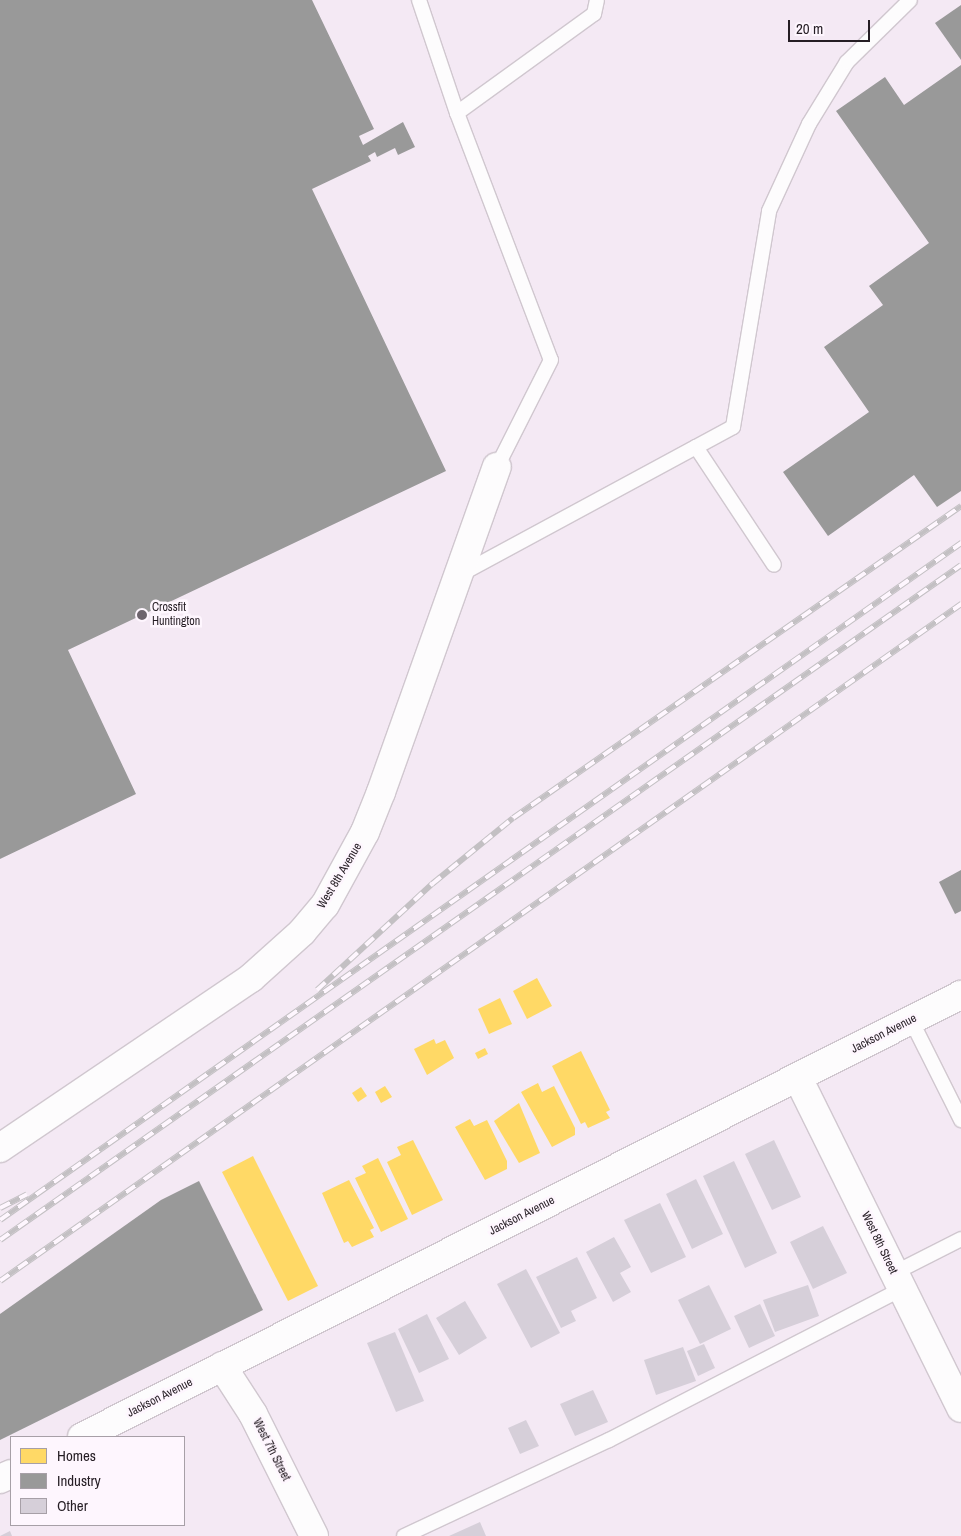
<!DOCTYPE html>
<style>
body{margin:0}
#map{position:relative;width:961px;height:1536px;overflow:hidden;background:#f4e9f4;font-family:"Archivo Narrow",sans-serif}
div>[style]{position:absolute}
.homes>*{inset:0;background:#ffd966}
.industry>*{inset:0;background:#999}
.building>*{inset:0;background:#d6cfd9}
.roads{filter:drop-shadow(1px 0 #d0c7cf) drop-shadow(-1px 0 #d0c7cf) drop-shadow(0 1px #d0c7cf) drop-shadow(0 -1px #d0c7cf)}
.lane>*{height:14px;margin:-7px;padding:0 7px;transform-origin:7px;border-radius:7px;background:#fdfcfd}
.street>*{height:28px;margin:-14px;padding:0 14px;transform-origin:14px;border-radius:14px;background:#fdfcfd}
.rail>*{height:5.5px;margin-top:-2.75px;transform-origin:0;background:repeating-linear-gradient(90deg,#fef6fe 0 11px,#c3c0c3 0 22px);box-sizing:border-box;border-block:1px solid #c3c0c3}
.dots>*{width:14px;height:14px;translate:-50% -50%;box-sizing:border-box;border:2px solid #fef6fe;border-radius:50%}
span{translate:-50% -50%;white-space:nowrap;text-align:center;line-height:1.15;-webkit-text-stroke:5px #fef6fe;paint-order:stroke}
.poi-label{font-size:12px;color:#251d24}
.left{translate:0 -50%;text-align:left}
.street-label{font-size:12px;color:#251d24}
.legend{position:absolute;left:10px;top:1436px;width:175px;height:90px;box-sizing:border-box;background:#fef6fe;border:1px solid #a79fa7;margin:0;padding:6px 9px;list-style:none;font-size:15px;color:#251d24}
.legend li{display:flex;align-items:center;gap:10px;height:25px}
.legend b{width:25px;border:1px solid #a79fa7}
.scale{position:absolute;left:788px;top:20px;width:82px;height:22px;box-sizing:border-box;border:2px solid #251d24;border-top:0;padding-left:6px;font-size:15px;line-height:18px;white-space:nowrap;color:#251d24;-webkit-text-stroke:4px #fef6fe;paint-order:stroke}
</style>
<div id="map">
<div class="homes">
<div style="clip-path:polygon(537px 978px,552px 1006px,527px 1019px,513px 991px)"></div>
<div style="clip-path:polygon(500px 998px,512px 1024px,489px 1034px,478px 1009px)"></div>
<div style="clip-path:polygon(434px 1039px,436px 1044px,445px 1040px,454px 1058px,427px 1075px,414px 1049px)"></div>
<div style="clip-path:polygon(485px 1048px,488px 1054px,478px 1059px,475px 1053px)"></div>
<div style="clip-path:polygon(581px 1051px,610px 1110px,606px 1112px,610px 1118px,588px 1128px,585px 1122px,581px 1124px,552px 1066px)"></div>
<div style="clip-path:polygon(538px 1083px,542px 1092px,554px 1086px,575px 1128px,575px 1135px,552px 1147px,521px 1092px)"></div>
<div style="clip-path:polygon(385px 1086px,392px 1097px,381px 1103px,375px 1092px)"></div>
<div style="clip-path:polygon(361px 1087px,367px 1096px,358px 1102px,352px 1093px)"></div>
<div style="clip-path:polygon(519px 1103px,540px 1153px,519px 1163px,494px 1121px)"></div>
<div style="clip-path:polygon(470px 1119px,474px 1126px,487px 1120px,507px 1161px,507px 1169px,485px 1180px,455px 1127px)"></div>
<div style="clip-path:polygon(413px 1140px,443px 1200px,412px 1215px,387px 1162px,401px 1155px,397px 1147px)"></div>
<div style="clip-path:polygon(253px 1156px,318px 1286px,288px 1301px,222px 1172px)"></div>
<div style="clip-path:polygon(378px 1158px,408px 1219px,381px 1232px,355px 1178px,366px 1173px,362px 1166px)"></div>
<div style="clip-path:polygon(349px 1180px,374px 1228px,370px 1230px,374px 1237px,352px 1247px,348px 1241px,344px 1243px,322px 1193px)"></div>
</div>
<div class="industry">
<div style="clip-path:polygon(0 0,312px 0,374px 129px,359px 136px,363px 145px,403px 122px,415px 147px,398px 155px,395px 148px,377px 157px,375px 152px,368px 156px,371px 161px,312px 189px,446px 471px,68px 650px,136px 794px,0 859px)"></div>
<div style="clip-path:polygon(961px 5px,961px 60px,935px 23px)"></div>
<div style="clip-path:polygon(961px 65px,961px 491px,937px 507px,914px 475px,828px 536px,783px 472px,869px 412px,824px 347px,883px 305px,869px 286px,929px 243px,836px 111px,885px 77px,904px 105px)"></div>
<div style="clip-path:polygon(961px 870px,961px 911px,955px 914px,939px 882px)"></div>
<div style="clip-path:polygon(199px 1181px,263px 1310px,0 1440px,0 1314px,161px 1200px)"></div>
</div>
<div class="building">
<div style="clip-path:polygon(774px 1140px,801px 1197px,772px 1210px,745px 1154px)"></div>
<div style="clip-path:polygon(734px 1161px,777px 1253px,745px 1268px,703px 1176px)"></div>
<div style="clip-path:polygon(696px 1179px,723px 1234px,692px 1249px,666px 1194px)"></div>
<div style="clip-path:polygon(660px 1203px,686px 1257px,651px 1273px,624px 1220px)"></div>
<div style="clip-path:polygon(823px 1226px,847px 1273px,813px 1289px,790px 1242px)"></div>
<div style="clip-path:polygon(614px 1237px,631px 1267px,620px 1273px,631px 1292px,613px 1302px,586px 1252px)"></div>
<div style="clip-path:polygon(577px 1257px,597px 1298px,571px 1311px,576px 1321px,561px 1328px,536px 1277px)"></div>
<div style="clip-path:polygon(526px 1269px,560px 1333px,531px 1348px,497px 1284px)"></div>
<div style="clip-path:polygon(709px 1285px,731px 1329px,700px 1344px,678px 1300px)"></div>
<div style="clip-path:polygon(808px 1285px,819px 1316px,775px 1332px,763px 1300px)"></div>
<div style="clip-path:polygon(465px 1301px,487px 1338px,459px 1355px,436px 1318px)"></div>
<div style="clip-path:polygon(760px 1304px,775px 1336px,749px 1348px,734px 1316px)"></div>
<div style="clip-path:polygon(427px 1314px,449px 1359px,419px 1373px,398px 1329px)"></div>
<div style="clip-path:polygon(395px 1332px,424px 1401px,396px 1412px,367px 1343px)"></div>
<div style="clip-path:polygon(704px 1344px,715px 1368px,698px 1376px,687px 1351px)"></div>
<div style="clip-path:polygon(683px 1347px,696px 1381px,656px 1395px,644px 1360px)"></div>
<div style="clip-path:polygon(593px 1390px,608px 1422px,575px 1436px,560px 1404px)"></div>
<div style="clip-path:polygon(526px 1420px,539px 1446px,520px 1454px,508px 1428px)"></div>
<div style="clip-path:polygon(480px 1522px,486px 1536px,449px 1536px)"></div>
<div style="clip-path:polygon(10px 1531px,12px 1536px,0 1536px)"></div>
</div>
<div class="roads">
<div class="lane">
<div style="left:419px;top:0;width:119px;rotate:71.4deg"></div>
<div style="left:457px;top:113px;width:264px;rotate:69.2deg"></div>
<div style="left:551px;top:360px;width:120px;rotate:116.8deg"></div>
<div style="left:457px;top:113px;width:169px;rotate:-35.9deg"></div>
<div style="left:594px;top:14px;width:14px;rotate:-78deg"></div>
<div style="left:696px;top:447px;width:42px;rotate:-28.4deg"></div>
<div style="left:733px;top:427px;width:219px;rotate:-80.5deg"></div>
<div style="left:769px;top:211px;width:96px;rotate:-65.3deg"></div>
<div style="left:809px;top:124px;width:73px;rotate:-58.5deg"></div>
<div style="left:847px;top:62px;width:88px;rotate:-44.5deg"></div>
<div style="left:461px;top:574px;width:267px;rotate:-28.4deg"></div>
<div style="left:696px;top:447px;width:141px;rotate:56.5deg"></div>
<div style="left:911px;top:1020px;width:112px;rotate:63.4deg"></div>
<div style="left:894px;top:1273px;width:75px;rotate:-26.9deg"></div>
<div style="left:404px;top:1536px;width:226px;rotate:-25.1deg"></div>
<div style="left:609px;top:1440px;width:330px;rotate:-27.3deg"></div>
</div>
<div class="street">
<div style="left:798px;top:1078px;width:368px;rotate:63.7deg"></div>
<div style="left:0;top:1148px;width:303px;rotate:-34.1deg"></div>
<div style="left:251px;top:978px;width:69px;rotate:-42deg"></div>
<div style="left:302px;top:932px;width:35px;rotate:-50deg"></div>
<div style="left:325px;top:905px;width:83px;rotate:-61.3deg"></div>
<div style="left:365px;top:832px;width:43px;rotate:-68.2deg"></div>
<div style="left:381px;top:792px;width:345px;rotate:-70.4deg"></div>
<div style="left:222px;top:1366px;width:57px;rotate:57.1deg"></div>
<div style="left:253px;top:1414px;width:136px;rotate:63.4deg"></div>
<div style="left:82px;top:1437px;width:984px;rotate:-26.7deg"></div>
<div style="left:0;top:1479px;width:12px;rotate:-24deg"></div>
</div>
</div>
<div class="rail">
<div style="left:317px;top:990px;width:156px;rotate:-42.7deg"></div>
<div style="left:432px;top:884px;width:104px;rotate:-39.2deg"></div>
<div style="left:513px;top:818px;width:546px;rotate:-34.85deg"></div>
<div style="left:0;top:1208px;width:30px;rotate:-27deg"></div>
<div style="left:0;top:1220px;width:1176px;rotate:-35.16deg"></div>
<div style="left:0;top:1240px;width:1174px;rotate:-35.08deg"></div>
<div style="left:0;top:1281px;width:1176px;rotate:-35.16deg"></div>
</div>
<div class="dots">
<div style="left:142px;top:615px;background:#6d646d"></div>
</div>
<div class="poi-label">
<span class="left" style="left:152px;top:615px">Crossfit<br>Huntington</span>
</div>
<div class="street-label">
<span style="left:340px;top:876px;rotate:-59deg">West 8th Avenue</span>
<span style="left:884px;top:1034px;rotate:-27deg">Jackson Avenue</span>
<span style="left:522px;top:1216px;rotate:-27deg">Jackson Avenue</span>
<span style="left:879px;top:1243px;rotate:64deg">West 8th Street</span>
<span style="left:160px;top:1398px;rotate:-27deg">Jackson Avenue</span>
<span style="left:271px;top:1450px;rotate:63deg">West 7th Street</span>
</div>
<ul class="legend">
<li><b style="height:14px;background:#ffd966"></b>Homes</li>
<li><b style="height:14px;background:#999"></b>Industry</li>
<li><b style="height:14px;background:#d6cfd9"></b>Other</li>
</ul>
<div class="scale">20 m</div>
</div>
